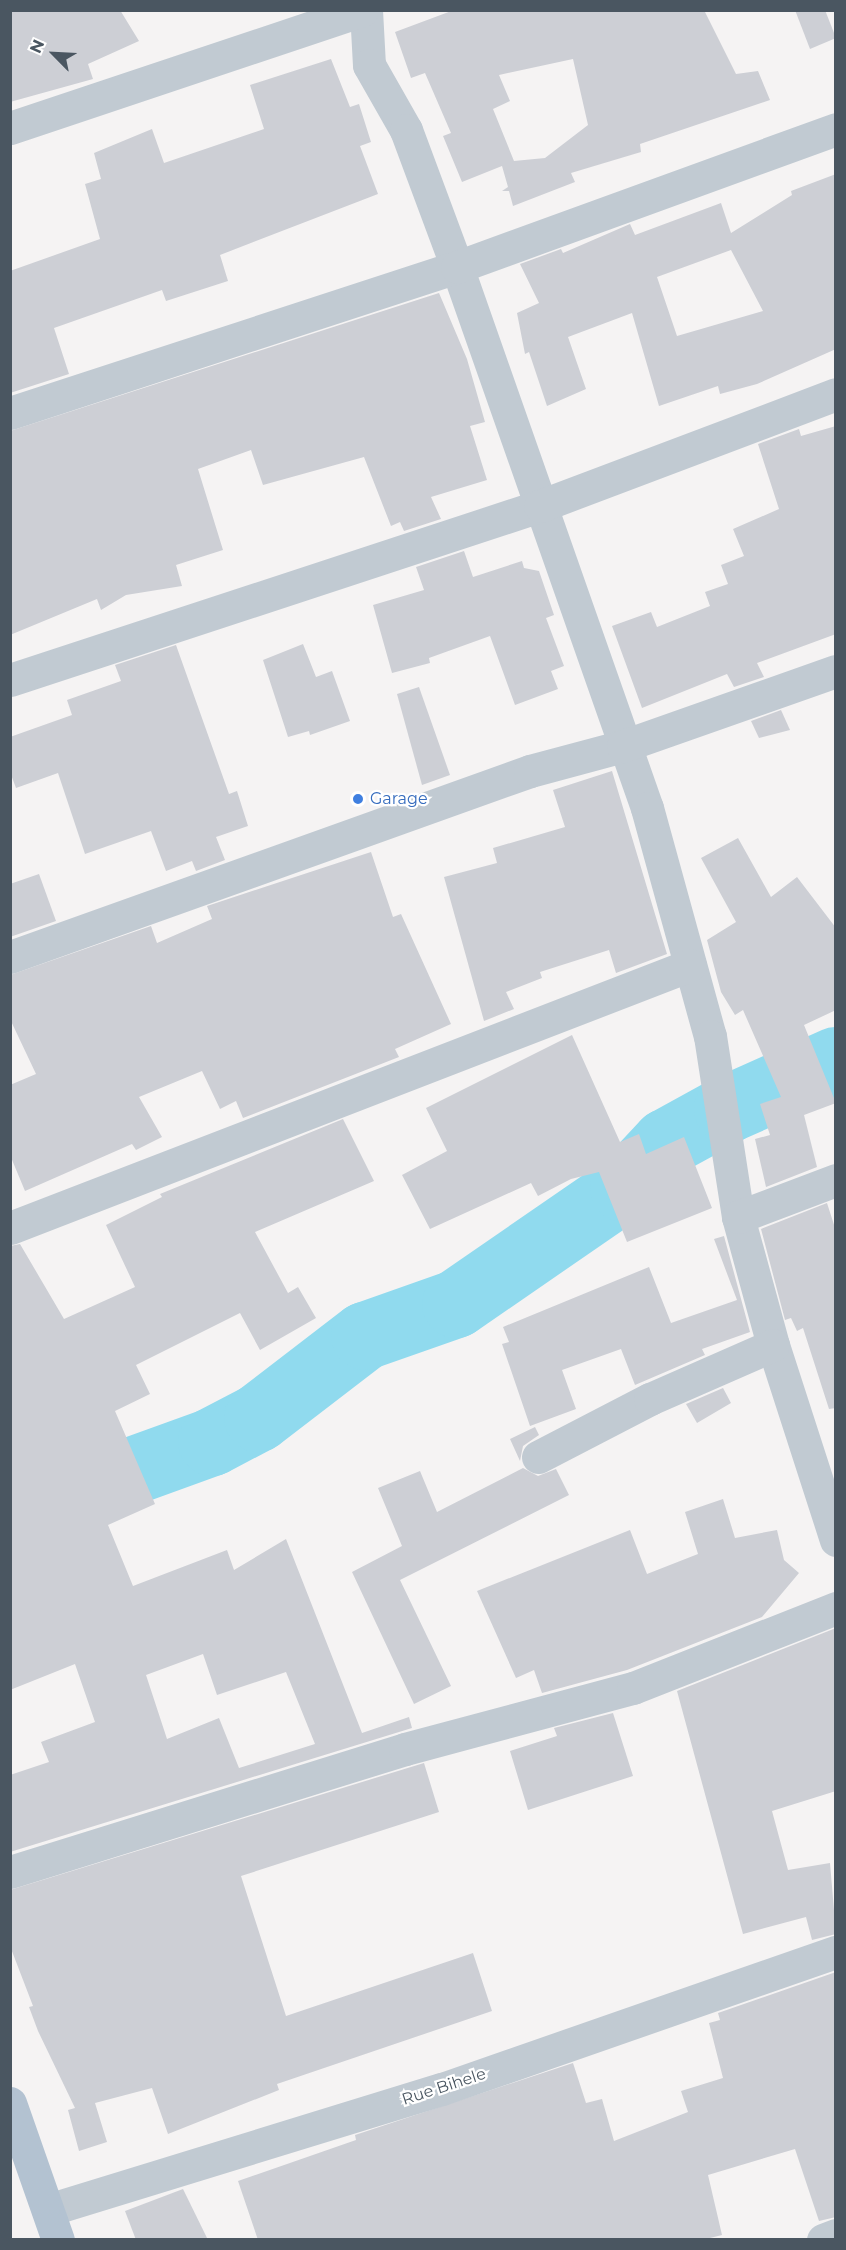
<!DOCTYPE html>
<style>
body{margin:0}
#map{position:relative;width:846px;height:2250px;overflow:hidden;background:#f5f3f3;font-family:Montserrat,sans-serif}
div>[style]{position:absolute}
.river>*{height:68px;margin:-34px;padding:0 34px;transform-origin:34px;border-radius:34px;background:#90daee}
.building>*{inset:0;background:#cdcfd5}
.minor>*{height:33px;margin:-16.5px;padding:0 16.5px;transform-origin:16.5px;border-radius:16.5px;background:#c1cad2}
.major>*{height:33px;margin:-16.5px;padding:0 16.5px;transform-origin:16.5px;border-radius:16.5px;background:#b3c2d1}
.dots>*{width:16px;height:16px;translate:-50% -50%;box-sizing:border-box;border:3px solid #fff;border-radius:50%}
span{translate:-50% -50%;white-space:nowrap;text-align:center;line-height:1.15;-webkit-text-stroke:4.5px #fff;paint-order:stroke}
.shop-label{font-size:16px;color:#366cbe}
.left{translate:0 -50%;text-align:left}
.street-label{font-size:16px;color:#4a5661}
.frame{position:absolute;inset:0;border:12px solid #4a5661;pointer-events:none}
.north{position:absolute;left:24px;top:24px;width:60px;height:60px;-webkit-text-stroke:4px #fff;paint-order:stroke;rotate:294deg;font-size:16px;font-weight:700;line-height:24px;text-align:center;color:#4a5661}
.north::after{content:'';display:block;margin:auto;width:21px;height:27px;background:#4a5661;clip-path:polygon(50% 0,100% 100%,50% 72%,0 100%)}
</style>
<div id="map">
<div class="river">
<div style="left:52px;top:1500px;width:170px;rotate:-19.9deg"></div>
<div style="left:212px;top:1442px;width:52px;rotate:-27.6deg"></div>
<div style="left:258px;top:1418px;width:135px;rotate:-37.5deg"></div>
<div style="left:365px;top:1336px;width:96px;rotate:-19.4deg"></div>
<div style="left:456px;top:1304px;width:204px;rotate:-34.6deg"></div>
<div style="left:624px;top:1188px;width:62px;rotate:-47deg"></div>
<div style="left:666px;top:1143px;width:71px;rotate:-28.7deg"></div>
<div style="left:728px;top:1109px;width:118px;rotate:-24deg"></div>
</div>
<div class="building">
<div style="clip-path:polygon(10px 10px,120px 10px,139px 41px,88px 64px,93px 79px,10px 102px)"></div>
<div style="clip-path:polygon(evenodd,454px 10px,704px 10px,736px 74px,758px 71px,770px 100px,640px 144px,641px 152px,571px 173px,575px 182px,513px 206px,509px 191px,502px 191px,508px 187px,502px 166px,462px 182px,443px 136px,451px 133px,425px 73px,411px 78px,395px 32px,454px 10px,573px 59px,588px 125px,545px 158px,514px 161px,493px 109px,510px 101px,499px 75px,573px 59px)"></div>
<div style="clip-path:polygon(795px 10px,825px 10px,836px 38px,810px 49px)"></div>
<div style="clip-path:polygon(331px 59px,350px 107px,359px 104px,371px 142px,360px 146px,378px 194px,220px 255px,228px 281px,166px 301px,162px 290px,54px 328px,69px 374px,10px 393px,10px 271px,100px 239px,85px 184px,101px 179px,94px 153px,152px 129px,164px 163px,264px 129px,250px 85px)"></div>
<div style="clip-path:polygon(evenodd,836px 174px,836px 349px,757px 384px,720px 394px,718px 386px,659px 406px,632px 313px,568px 337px,586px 389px,547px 406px,529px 352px,525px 354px,517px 313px,539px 303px,520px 264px,561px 249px,563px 253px,630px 224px,635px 235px,721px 203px,731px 233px,792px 195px,791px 191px,836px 174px,731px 250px,763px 311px,677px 336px,657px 277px,731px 250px)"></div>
<div style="clip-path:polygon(439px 293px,467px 359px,485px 422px,470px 426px,487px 480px,431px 497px,441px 519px,404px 531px,400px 522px,391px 526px,364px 457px,263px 485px,251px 450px,198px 469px,223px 550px,176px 565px,182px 586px,126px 595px,101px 610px,97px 599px,10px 635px,10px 431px)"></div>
<div style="clip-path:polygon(836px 426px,836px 634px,757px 663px,764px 677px,734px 687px,727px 674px,642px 708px,612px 626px,651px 612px,657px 627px,710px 606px,705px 592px,728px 584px,721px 565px,744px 556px,733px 529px,779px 509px,758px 444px,799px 429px,801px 436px)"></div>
<div style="clip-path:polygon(464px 551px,473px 577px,522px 561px,524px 568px,539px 571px,554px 615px,546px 618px,564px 666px,551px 671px,558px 689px,515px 705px,490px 636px,429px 658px,430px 663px,392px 673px,373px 605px,424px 590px,416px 567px)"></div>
<div style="clip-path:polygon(303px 644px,316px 677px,332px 671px,350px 721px,310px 735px,309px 731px,288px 737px,263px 660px)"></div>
<div style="clip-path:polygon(176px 645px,229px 794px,237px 791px,248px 826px,216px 837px,225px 860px,196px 871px,192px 861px,166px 871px,151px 831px,85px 854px,58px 773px,16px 788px,10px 772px,10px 737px,72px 715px,67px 700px,121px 681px,115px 665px)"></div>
<div style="clip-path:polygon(419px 687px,450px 775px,422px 785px,397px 694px)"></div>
<div style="clip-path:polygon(781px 710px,790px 730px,759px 738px,751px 721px)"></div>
<div style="clip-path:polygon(612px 771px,667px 954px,616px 973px,609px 950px,540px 972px,542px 978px,506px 992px,514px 1009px,484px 1021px,444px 877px,497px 863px,493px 848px,565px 827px,553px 790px)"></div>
<div style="clip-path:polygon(738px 838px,771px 897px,797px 877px,836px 928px,836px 1010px,804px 1025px,836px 1103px,804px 1115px,817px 1167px,766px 1187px,755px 1139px,770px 1135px,760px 1104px,781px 1097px,743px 1010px,735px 1015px,721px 992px,707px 940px,736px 922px,701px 858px)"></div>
<div style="clip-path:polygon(371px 852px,393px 917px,401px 914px,451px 1024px,395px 1049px,399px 1057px,243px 1118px,236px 1101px,220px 1109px,202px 1071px,139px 1097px,162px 1137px,136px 1150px,132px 1144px,25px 1191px,10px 1155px,10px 1085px,36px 1074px,10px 1019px,10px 975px,151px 926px,157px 943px,212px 919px,207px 906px)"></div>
<div style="clip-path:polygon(39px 874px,56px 921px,10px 937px,10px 884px)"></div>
<div style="clip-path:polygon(572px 1035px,620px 1142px,639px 1134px,646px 1154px,684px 1137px,712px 1208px,627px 1242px,599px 1172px,571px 1179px,538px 1196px,531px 1183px,430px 1229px,402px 1175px,447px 1151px,426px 1108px)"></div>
<div style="clip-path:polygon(evenodd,343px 1119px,374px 1181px,255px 1232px,288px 1293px,298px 1287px,316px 1318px,260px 1350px,240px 1313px,136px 1365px,150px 1394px,115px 1411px,155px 1504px,108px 1525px,133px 1586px,227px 1550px,234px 1570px,286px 1539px,362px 1733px,409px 1717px,412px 1728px,10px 1852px,10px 1775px,49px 1762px,41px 1742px,95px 1722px,75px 1664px,10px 1690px,10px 1246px,20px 1244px,64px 1319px,135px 1287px,106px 1225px,162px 1197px,160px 1194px,343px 1119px,203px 1654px,217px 1695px,286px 1672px,315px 1744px,239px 1768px,219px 1718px,167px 1739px,146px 1675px,203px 1654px)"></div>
<div style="clip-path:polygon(827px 1203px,836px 1231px,836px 1408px,829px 1409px,803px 1328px,797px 1331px,791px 1318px,785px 1320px,761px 1229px)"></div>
<div style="clip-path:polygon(724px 1236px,750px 1332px,702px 1349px,705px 1355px,635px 1385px,621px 1349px,562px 1370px,576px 1409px,530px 1426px,502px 1344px,509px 1342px,503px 1327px,649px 1267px,671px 1323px,737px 1300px,714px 1239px)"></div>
<div style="clip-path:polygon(723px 1388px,731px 1403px,697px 1423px,686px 1404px)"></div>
<div style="clip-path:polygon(535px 1427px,539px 1435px,523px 1446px,520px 1461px,510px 1439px)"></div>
<div style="clip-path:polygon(523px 1468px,538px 1476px,556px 1469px,569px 1495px,400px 1580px,451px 1686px,414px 1704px,352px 1572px,402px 1546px,378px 1488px,420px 1471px,437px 1512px)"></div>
<div style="clip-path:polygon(723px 1499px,735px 1538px,777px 1530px,784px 1560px,799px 1573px,762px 1617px,627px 1670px,542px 1693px,534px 1670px,516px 1678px,477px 1591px,630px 1530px,647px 1574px,698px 1554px,685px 1512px)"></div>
<div style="clip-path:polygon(836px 1628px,836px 1791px,772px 1811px,788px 1870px,830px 1863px,836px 1934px,812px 1940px,806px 1917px,743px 1934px,677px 1691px)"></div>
<div style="clip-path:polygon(613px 1713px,633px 1776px,528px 1810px,510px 1751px,557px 1736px,554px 1728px)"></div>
<div style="clip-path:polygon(424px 1763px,439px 1812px,241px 1876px,286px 2016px,473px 1953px,492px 2011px,277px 2084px,279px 2090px,168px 2134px,152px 2088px,95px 2103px,107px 2142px,79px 2151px,68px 2110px,75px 2108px,38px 2031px,29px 2007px,33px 2006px,10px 1946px,10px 1890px)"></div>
<div style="clip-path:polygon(836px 1972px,836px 2217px,819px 2221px,795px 2149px,708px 2175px,722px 2235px,702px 2240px,258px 2240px,238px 2181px,356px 2140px,355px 2135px,573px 2063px,586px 2103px,602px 2099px,614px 2141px,688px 2112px,681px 2091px,723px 2078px,709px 2023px,720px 2020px,718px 2013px)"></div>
<div style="clip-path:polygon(183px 2189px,208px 2240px,136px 2240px,125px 2211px)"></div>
</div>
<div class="minor">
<div style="left:366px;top:10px;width:55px;rotate:86.9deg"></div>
<div style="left:369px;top:65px;width:75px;rotate:60.4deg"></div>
<div style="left:406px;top:130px;width:146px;rotate:69.6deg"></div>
<div style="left:457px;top:267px;width:573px;rotate:70.65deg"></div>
<div style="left:647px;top:808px;width:237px;rotate:74.6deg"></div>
<div style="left:710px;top:1036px;width:183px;rotate:81.2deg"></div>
<div style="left:738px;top:1217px;width:133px;rotate:74.7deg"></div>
<div style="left:773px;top:1345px;width:205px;rotate:72.1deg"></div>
<div style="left:10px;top:128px;width:371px;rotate:-18.5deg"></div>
<div style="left:10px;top:413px;width:470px;rotate:-18.1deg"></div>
<div style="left:457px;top:267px;width:403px;rotate:-20deg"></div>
<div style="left:10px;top:680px;width:558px;rotate:-18.18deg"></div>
<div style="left:540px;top:506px;width:316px;rotate:-20.7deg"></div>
<div style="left:10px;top:957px;width:552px;rotate:-19.68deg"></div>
<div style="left:530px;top:771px;width:96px;rotate:-15deg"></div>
<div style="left:623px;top:746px;width:226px;rotate:-19.4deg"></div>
<div style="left:738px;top:1217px;width:105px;rotate:-20.7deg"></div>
<div style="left:10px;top:1228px;width:729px;rotate:-21.14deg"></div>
<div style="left:538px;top:1457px;width:126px;rotate:-27.4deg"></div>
<div style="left:650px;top:1399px;width:134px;rotate:-23.7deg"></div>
<div style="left:10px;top:1872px;width:414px;rotate:-17.3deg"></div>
<div style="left:405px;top:1749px;width:236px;rotate:-15deg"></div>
<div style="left:633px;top:1688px;width:218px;rotate:-21.5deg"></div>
<div style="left:48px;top:2210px;width:412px;rotate:-17.1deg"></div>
<div style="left:442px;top:2089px;width:417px;rotate:-19.2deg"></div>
<div style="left:823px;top:2240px;width:14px;rotate:-21deg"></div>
</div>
<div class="major">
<div style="left:10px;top:2103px;width:145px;rotate:70.7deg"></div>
</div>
<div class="dots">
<div style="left:358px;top:799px;background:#3f7fe0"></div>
</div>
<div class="shop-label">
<span class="left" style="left:370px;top:799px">Garage</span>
</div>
<div class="street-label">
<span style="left:444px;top:2087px;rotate:-18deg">Rue Bihele</span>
</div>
<div class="frame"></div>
<div class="north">N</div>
</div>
